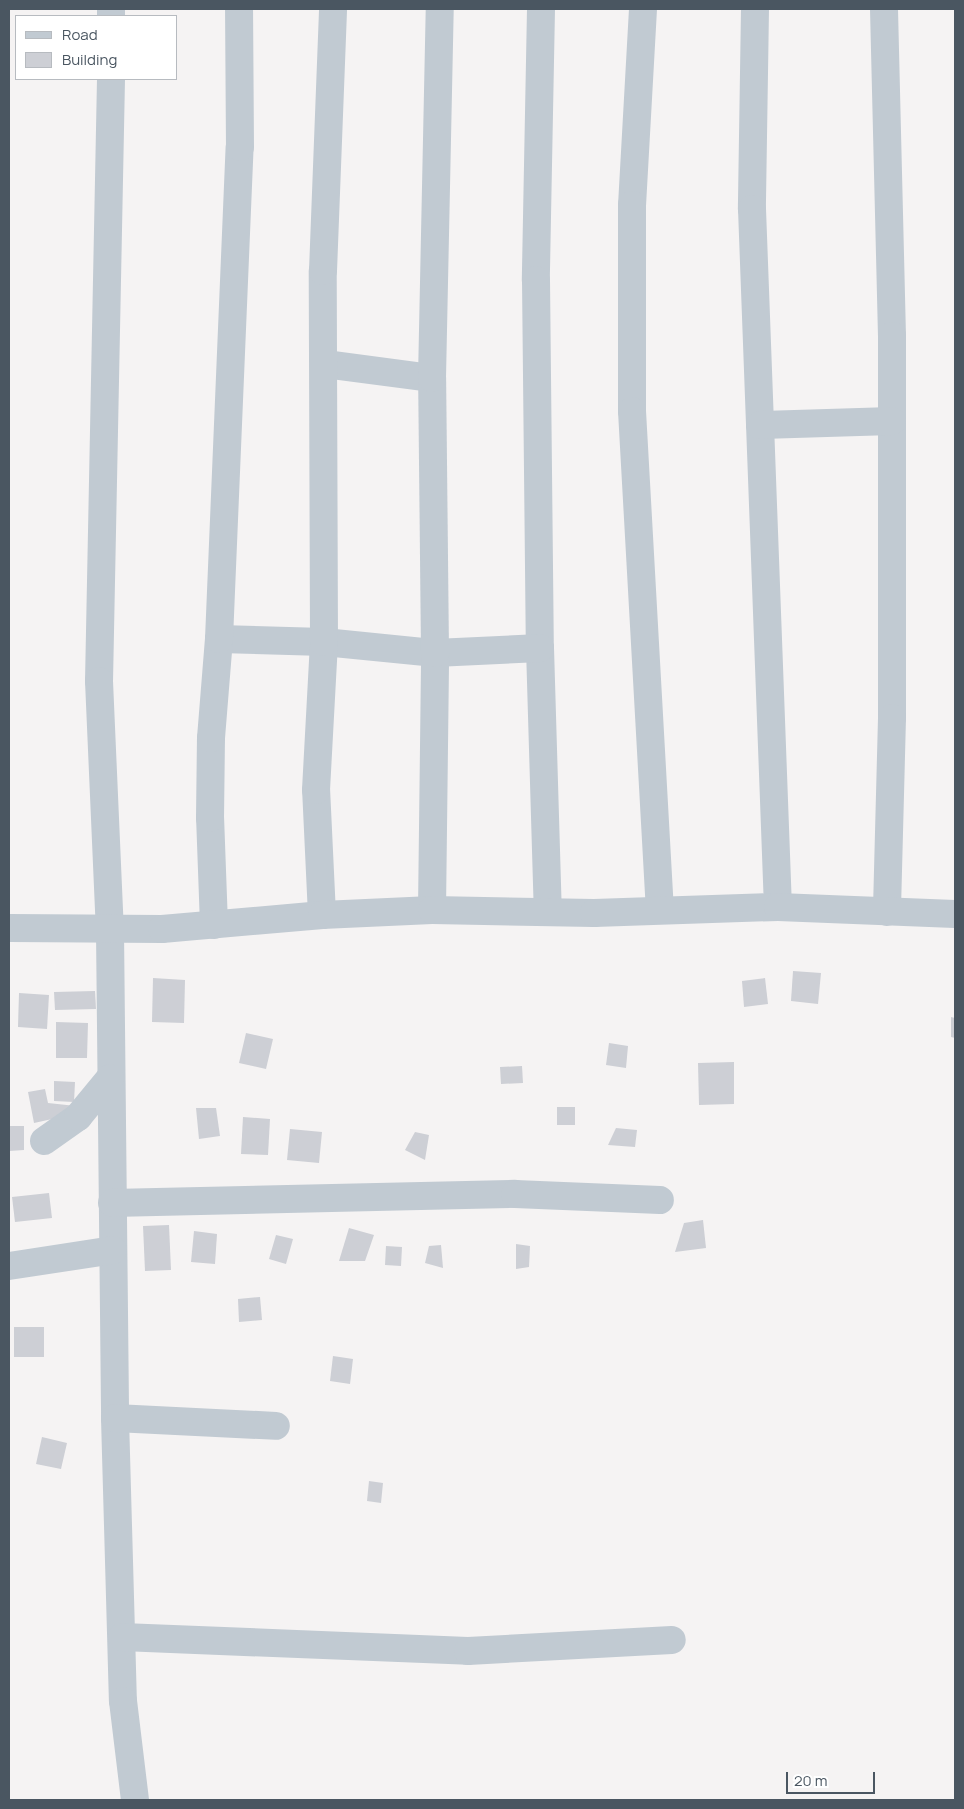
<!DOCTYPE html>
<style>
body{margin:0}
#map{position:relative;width:964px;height:1809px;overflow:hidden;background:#f5f3f3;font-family:Manrope,sans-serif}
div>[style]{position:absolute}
.building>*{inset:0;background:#cdcfd5}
.minor>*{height:28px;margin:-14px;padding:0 14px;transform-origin:14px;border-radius:14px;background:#c1cad2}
span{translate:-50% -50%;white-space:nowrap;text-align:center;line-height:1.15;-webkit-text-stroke:4.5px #fff;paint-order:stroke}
.frame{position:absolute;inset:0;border:10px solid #4a5661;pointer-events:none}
.legend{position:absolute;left:15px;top:15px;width:162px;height:65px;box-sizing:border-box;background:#fff;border:1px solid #b7bbc0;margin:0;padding:6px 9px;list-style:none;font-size:15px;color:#4a5661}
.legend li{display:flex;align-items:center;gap:10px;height:25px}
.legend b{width:25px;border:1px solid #b7bbc0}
.scale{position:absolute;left:786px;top:1772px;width:89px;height:22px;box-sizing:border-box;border:2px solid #4a5661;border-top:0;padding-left:6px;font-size:15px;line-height:18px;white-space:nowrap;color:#4a5661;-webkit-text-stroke:4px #fff;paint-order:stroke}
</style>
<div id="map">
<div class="building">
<div style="clip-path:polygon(793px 971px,821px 973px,818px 1004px,791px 1001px)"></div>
<div style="clip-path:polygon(153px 978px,185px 980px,184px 1023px,152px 1022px)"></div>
<div style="clip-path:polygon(765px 978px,768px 1004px,744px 1007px,742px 981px)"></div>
<div style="clip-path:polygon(95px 991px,96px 1009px,55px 1010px,54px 992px)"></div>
<div style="clip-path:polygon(19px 993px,49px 995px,47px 1029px,18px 1027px)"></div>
<div style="clip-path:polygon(951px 1017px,955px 1018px,955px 1038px,951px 1037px)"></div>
<div style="clip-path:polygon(56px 1022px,88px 1023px,87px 1058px,56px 1058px)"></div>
<div style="clip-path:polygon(246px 1033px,273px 1039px,266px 1069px,239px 1063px)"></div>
<div style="clip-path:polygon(609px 1043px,628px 1046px,626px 1068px,606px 1065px)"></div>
<div style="clip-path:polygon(734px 1062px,734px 1104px,699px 1105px,698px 1063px)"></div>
<div style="clip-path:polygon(522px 1066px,523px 1083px,501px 1084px,500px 1067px)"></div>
<div style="clip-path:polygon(54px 1081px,75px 1082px,74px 1102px,54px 1101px)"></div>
<div style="clip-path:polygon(45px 1089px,48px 1103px,76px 1106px,75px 1114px,34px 1123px,28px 1092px)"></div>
<div style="clip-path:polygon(557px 1107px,575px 1107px,575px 1125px,557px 1125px)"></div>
<div style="clip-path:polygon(196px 1108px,216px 1108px,220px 1136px,199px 1139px)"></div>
<div style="clip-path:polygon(243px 1117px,270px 1119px,268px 1155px,241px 1154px)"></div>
<div style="clip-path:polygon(9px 1126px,24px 1126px,24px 1150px,9px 1151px)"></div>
<div style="clip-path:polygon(616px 1128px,637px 1130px,635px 1147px,608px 1145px)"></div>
<div style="clip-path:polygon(290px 1129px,322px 1132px,319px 1163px,287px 1160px)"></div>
<div style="clip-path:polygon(415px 1132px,429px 1135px,425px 1160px,405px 1150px)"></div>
<div style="clip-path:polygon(49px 1193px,52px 1218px,15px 1222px,12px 1197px)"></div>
<div style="clip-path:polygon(703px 1220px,706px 1248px,675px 1252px,684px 1223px)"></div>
<div style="clip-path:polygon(169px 1225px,171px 1270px,145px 1271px,143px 1226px)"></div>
<div style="clip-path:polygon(349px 1228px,374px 1235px,365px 1261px,339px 1261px)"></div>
<div style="clip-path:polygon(194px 1231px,217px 1234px,215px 1264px,191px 1262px)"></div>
<div style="clip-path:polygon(276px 1235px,293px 1239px,286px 1264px,269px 1259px)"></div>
<div style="clip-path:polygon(516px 1244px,530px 1246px,529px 1267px,516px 1269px)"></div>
<div style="clip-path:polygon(441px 1245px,443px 1268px,425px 1263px,429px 1246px)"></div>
<div style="clip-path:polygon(386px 1246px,402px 1247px,401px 1266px,385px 1265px)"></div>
<div style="clip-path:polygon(260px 1297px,262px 1320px,239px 1322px,238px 1299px)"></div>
<div style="clip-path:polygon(14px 1327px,44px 1327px,44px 1357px,14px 1357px)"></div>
<div style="clip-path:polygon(333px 1356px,353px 1359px,350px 1384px,330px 1381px)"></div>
<div style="clip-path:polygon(42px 1437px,67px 1443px,61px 1469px,36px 1464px)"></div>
<div style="clip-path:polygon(369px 1481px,383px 1483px,381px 1503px,367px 1501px)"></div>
</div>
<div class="minor">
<div style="left:541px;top:9px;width:271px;rotate:91.1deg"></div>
<div style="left:536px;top:280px;width:368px;rotate:89.4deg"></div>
<div style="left:540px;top:648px;width:264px;rotate:88.3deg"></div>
<div style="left:643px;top:9px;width:196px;rotate:93.2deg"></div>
<div style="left:632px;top:205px;width:206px;rotate:90deg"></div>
<div style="left:632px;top:411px;width:499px;rotate:86.8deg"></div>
<div style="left:755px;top:9px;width:200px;rotate:90.9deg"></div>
<div style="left:752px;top:209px;width:698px;rotate:87.87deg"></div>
<div style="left:884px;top:9px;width:327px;rotate:88.6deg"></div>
<div style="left:892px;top:336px;width:382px;rotate:90deg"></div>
<div style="left:892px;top:718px;width:194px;rotate:91.5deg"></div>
<div style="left:111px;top:16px;width:7px;rotate:-90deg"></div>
<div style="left:111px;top:79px;width:602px;rotate:91.14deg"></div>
<div style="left:99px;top:681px;width:250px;rotate:87.5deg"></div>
<div style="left:110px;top:931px;width:487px;rotate:89.4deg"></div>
<div style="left:115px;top:1418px;width:283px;rotate:88.4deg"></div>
<div style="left:123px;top:1701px;width:100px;rotate:83.1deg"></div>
<div style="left:325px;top:364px;width:108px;rotate:7.5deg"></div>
<div style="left:760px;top:425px;width:132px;rotate:-1.7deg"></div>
<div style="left:219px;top:639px;width:105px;rotate:1.6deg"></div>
<div style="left:324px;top:642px;width:112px;rotate:5.7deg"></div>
<div style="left:435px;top:653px;width:105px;rotate:-2.7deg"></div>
<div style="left:432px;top:910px;width:257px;rotate:-89.3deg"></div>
<div style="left:435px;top:653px;width:275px;rotate:-90.6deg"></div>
<div style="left:432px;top:378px;width:369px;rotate:-88.8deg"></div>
<div style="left:322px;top:915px;width:125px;rotate:-92.7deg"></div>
<div style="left:316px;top:790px;width:148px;rotate:-86.9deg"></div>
<div style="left:324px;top:642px;width:371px;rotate:-90.2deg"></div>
<div style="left:323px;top:271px;width:262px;rotate:-87.8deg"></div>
<div style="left:214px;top:925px;width:107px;rotate:-92.1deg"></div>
<div style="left:210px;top:818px;width:80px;rotate:-89.3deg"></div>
<div style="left:211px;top:738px;width:99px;rotate:-85.4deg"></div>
<div style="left:219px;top:639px;width:492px;rotate:-87.6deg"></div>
<div style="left:240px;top:147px;width:138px;rotate:-90.4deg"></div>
<div style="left:9px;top:928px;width:153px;rotate:0.4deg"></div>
<div style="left:162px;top:929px;width:161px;rotate:-5deg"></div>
<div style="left:322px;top:915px;width:110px;rotate:-2.6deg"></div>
<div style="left:432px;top:910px;width:162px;rotate:1.1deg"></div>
<div style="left:594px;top:913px;width:184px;rotate:-1.9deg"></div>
<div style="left:778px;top:907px;width:177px;rotate:2.3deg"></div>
<div style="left:44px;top:1141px;width:42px;rotate:-35.2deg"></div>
<div style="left:78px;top:1117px;width:50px;rotate:-50.6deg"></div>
<div style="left:112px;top:1203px;width:403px;rotate:-1.3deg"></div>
<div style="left:515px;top:1194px;width:145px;rotate:2.4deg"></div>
<div style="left:9px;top:1266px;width:105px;rotate:-8.7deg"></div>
<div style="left:115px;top:1418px;width:161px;rotate:2.8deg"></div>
<div style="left:122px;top:1637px;width:346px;rotate:2.3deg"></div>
<div style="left:468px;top:1651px;width:204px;rotate:-3.1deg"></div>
</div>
<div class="frame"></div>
<ul class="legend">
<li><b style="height:6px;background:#c1cad2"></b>Road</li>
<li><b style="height:14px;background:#cdcfd5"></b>Building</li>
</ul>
<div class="scale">20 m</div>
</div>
